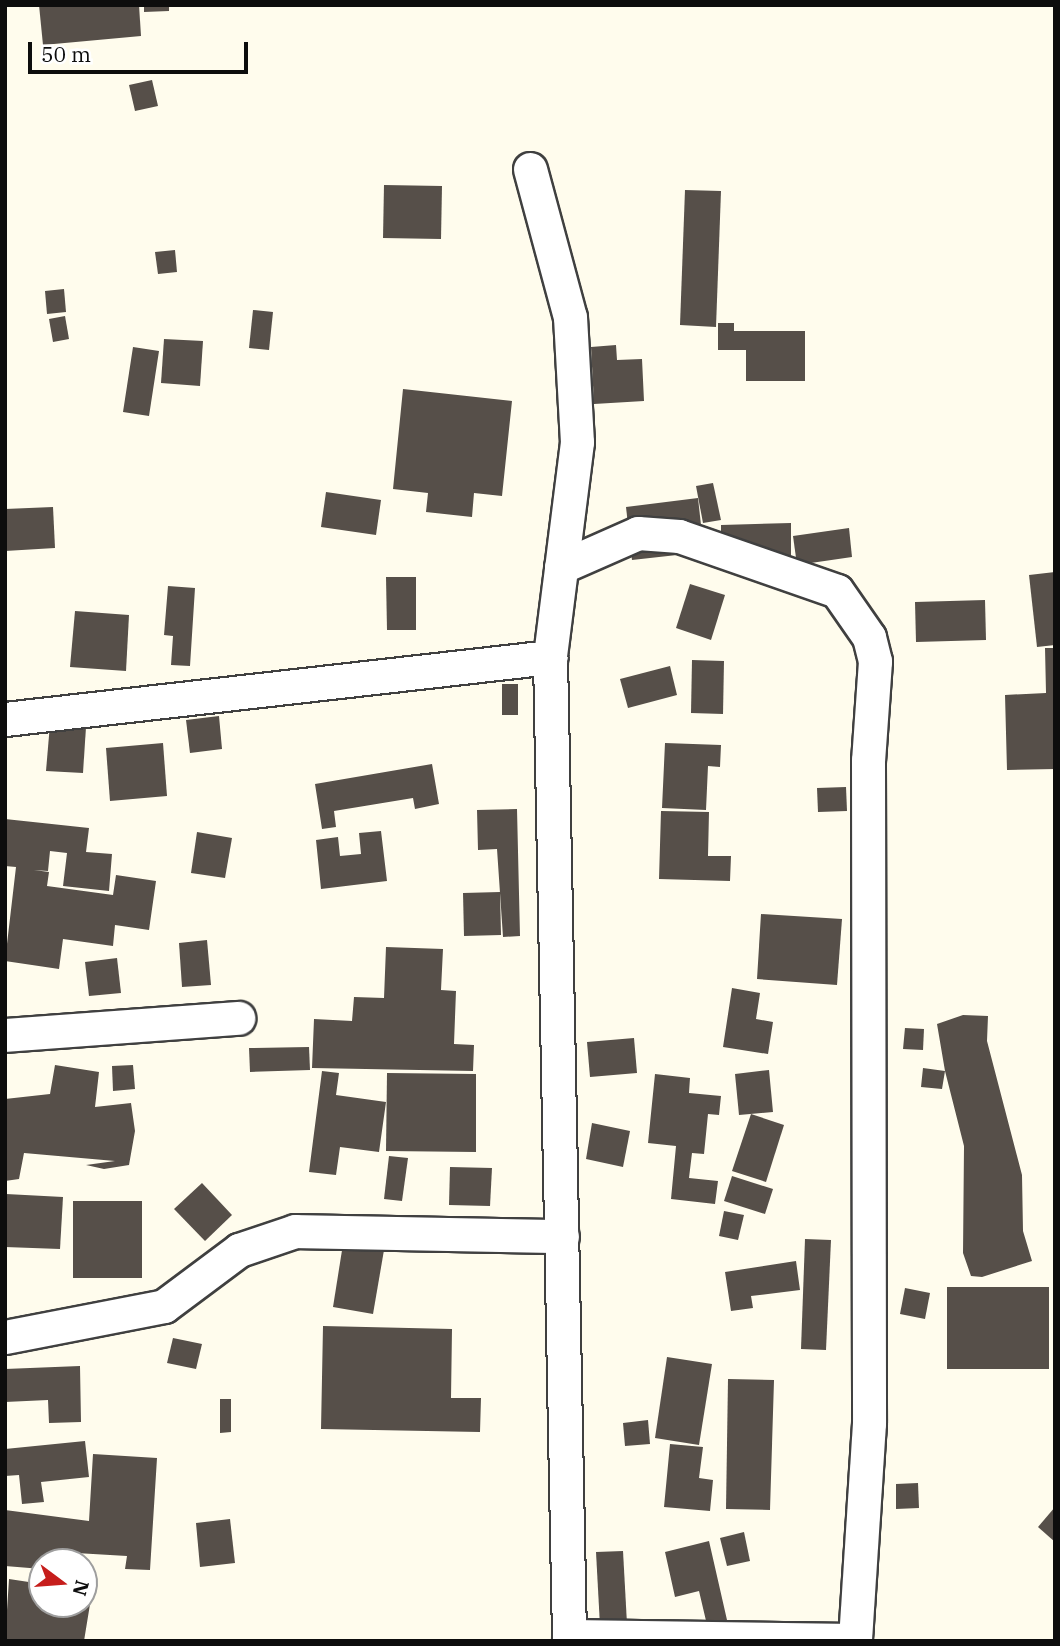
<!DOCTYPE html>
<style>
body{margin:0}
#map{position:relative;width:1060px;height:1646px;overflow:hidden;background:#fffced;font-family:"IBM Plex Serif",serif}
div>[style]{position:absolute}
.building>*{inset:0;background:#564f49}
.roads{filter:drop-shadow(2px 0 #404040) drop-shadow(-2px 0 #404040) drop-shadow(0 2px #404040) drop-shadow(0 -2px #404040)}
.minor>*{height:33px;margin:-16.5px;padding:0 16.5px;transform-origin:16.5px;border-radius:16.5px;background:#fff}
span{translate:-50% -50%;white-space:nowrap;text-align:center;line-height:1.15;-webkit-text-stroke:7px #fff;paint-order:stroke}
.frame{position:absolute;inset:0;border:7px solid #0d0d0d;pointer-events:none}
.north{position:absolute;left:28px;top:1548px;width:70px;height:70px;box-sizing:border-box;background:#fff;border:2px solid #9e9e9e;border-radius:50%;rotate:106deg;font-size:19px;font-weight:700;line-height:28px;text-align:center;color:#0d0d0d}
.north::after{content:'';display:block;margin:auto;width:24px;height:32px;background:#c61e1c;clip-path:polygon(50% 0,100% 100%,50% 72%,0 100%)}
.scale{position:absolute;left:28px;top:42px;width:220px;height:32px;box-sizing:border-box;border:4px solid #0d0d0d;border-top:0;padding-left:9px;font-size:21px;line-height:24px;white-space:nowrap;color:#0d0d0d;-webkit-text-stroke:5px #fff;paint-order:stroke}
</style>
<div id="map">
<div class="building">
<div style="clip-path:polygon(39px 5px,139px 5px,141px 36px,43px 45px)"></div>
<div style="clip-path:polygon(144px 5px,169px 5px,169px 11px,144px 12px)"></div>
<div style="clip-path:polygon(152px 80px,158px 106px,135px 111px,129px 85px)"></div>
<div style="clip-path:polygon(384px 185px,442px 186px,441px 239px,383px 238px)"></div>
<div style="clip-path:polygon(685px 190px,721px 191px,716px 327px,680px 325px)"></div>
<div style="clip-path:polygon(175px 250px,177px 272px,158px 274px,155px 252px)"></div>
<div style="clip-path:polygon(64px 289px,66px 312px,47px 314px,45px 291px)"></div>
<div style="clip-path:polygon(253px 310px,273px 312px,269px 350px,249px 348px)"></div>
<div style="clip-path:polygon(65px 316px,69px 339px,53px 342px,49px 319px)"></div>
<div style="clip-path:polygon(718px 323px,734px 323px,734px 331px,805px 331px,805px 381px,746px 381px,746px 350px,718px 350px)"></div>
<div style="clip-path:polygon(164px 339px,203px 341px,200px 386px,161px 383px)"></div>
<div style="clip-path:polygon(616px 345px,617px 360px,642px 359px,644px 401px,594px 404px,591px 347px)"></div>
<div style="clip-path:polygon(133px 347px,159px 351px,149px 416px,123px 412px)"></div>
<div style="clip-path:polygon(403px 389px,512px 401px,502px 496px,474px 493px,472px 517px,426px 512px,428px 493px,393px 489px)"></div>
<div style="clip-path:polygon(713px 483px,721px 520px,703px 523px,696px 486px)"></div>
<div style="clip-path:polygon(326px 492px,381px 500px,376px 535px,321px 527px)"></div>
<div style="clip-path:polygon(698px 498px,704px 552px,632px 560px,626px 507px)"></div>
<div style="clip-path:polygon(53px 507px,55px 548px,5px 551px,5px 509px)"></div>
<div style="clip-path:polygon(791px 523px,791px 565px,721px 566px,721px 525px)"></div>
<div style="clip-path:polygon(849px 528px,852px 557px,797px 565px,793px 536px)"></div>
<div style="clip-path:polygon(1055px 572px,1055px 645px,1037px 647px,1029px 575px)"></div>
<div style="clip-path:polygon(386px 577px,416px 577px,416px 630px,387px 630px)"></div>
<div style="clip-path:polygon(690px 584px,725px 595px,711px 640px,676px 628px)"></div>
<div style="clip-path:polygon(168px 586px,195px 588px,190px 666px,171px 665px,173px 636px,164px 635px)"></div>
<div style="clip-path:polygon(985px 600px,986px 640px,916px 642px,915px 602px)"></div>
<div style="clip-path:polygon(75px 611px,129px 615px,126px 671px,70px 667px)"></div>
<div style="clip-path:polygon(1045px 648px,1055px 648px,1055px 769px,1007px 770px,1005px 695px,1046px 693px)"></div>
<div style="clip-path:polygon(692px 660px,724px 661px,723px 714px,691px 713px)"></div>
<div style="clip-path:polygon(670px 666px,677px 695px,628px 708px,620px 679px)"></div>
<div style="clip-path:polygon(502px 684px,518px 684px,518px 715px,502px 715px)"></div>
<div style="clip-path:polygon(219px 716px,222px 749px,190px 753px,186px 720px)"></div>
<div style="clip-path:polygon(50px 724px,86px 727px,83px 773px,46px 771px)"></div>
<div style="clip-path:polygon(163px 743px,167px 796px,110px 801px,106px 748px)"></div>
<div style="clip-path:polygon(665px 743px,721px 745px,720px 767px,708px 766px,706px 810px,662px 808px)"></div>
<div style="clip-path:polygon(432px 764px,439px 804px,415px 809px,413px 798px,334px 811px,336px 827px,322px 829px,315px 784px)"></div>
<div style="clip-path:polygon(846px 787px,847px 811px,818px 812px,817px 788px)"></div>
<div style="clip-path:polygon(517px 809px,520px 936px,503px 937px,497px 849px,478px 850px,477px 810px)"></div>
<div style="clip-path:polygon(661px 811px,709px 812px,708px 856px,731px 856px,730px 881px,659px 879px)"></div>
<div style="clip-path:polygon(5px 819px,89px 828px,86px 852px,112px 854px,109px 891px,63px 886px,67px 853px,50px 851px,48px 871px,34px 870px,49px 872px,47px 886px,113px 895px,116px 875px,156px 881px,149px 930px,115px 925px,113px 946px,63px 939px,59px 969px,5px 961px,16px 867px,5px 866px)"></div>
<div style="clip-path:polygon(381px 831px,387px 881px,321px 889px,316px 840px,338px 837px,340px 856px,361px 854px,359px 833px)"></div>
<div style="clip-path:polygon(197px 832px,232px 838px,225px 878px,191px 873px)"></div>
<div style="clip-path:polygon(500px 892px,501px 935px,464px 936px,463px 893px)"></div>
<div style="clip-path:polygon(761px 914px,842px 919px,837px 985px,757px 979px)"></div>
<div style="clip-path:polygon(207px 940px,211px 985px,182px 987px,179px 943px)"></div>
<div style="clip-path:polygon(386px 947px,443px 949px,441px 990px,456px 991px,454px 1044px,474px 1045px,473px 1071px,312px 1068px,314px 1019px,352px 1021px,354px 997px,384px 998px)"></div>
<div style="clip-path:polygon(117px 958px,121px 993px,89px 996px,85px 962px)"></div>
<div style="clip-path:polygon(732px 988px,760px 993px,756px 1019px,773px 1022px,768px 1054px,723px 1047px)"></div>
<div style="clip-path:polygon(963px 1015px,988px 1016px,987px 1041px,1022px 1175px,1023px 1231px,1032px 1261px,982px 1277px,971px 1276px,963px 1253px,964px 1146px,945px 1071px,942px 1089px,921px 1087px,923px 1068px,945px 1071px,937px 1024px)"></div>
<div style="clip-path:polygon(905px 1028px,924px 1029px,923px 1050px,903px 1049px)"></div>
<div style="clip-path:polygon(634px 1038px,637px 1073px,590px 1077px,587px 1042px)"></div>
<div style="clip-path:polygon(309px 1047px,310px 1070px,250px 1072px,249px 1048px)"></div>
<div style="clip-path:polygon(55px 1065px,99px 1072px,95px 1107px,131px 1103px,135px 1131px,129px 1165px,104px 1169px,86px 1165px,115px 1161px,24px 1153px,19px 1179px,5px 1181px,5px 1099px,50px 1094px)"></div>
<div style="clip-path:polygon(133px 1065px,135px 1089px,113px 1091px,112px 1066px)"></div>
<div style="clip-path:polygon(769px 1070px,773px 1112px,739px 1115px,735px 1074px)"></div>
<div style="clip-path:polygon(322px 1071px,339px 1073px,336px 1095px,386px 1102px,379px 1152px,340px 1147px,336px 1175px,309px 1172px)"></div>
<div style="clip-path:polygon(387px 1073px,476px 1074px,476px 1152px,386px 1151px)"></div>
<div style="clip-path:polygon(655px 1074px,690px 1078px,689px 1093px,721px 1096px,719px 1115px,708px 1114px,704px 1154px,692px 1153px,689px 1178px,718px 1181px,715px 1204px,671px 1199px,676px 1146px,648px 1143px)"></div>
<div style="clip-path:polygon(751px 1114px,784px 1125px,766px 1182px,732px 1171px)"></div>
<div style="clip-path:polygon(592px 1123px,630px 1131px,623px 1167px,586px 1159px)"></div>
<div style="clip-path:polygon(389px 1156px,408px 1158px,402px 1201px,384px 1199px)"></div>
<div style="clip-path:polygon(450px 1167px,492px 1168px,490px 1206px,449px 1205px)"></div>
<div style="clip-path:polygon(732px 1176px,773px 1189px,765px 1214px,724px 1201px)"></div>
<div style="clip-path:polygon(202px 1183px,232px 1215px,205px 1241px,174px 1209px)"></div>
<div style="clip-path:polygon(6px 1194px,63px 1197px,60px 1249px,5px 1247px)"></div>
<div style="clip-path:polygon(73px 1201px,142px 1201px,142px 1278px,73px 1278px)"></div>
<div style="clip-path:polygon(724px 1211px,744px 1215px,738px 1240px,719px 1236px)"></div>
<div style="clip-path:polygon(805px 1239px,831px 1240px,826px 1350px,801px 1349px)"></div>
<div style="clip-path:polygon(343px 1244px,384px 1250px,373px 1314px,333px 1307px)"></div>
<div style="clip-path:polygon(796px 1261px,800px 1290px,751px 1296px,753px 1308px,731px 1311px,725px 1272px)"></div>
<div style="clip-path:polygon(947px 1287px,1049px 1287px,1049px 1369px,947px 1369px)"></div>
<div style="clip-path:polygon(905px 1288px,930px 1293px,925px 1319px,900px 1314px)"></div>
<div style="clip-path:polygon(323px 1326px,452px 1329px,451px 1398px,481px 1398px,480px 1432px,321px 1429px)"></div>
<div style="clip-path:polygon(173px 1338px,202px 1344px,196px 1369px,167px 1363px)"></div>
<div style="clip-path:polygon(667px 1357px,712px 1364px,699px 1445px,655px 1438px)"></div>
<div style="clip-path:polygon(80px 1366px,81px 1422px,49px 1423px,48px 1400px,5px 1402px,5px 1369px)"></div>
<div style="clip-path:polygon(728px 1379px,774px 1380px,770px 1510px,726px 1509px)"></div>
<div style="clip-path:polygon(220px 1399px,231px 1399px,231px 1432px,220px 1433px)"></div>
<div style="clip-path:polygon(648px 1420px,650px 1444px,625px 1446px,623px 1423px)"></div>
<div style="clip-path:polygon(85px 1441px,89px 1477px,41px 1482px,44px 1502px,22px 1504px,19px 1475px,5px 1476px,5px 1449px)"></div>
<div style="clip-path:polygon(670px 1444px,703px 1447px,699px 1478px,713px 1480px,710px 1511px,664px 1507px)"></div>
<div style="clip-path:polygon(93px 1454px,157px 1458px,150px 1570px,125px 1569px,127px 1556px,59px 1552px,58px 1562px,42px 1562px,42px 1569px,5px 1566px,5px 1510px,89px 1521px)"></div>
<div style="clip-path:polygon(918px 1483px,919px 1508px,896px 1509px,896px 1484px)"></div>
<div style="clip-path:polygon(1055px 1507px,1055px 1542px,1038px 1527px)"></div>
<div style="clip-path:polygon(230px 1519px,235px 1563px,200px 1567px,196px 1523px)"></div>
<div style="clip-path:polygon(744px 1532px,750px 1561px,727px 1566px,720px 1538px)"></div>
<div style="clip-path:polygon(709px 1541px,727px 1620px,707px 1625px,699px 1591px,675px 1597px,665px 1552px)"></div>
<div style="clip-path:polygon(623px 1551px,627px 1624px,600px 1626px,596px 1552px)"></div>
<div style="clip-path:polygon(9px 1579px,42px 1584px,42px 1604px,84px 1604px,84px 1591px,92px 1592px,84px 1641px,5px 1641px)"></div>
</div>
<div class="roads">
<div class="minor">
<div style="left:530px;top:169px;width:153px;rotate:74.9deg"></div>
<div style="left:570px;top:317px;width:125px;rotate:86.8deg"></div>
<div style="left:577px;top:442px;width:217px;rotate:97.2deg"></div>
<div style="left:561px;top:567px;width:84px;rotate:-23.8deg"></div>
<div style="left:638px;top:533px;width:41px;rotate:4.2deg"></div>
<div style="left:679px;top:536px;width:167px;rotate:19.2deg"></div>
<div style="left:837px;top:591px;width:56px;rotate:55.2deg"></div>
<div style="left:869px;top:637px;width:25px;rotate:76deg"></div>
<div style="left:875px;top:661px;width:99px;rotate:94deg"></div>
<div style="left:868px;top:760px;width:663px;rotate:89.91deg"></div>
<div style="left:869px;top:1423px;width:218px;rotate:93.7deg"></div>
<div style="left:5px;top:719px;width:549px;rotate:-6.49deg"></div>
<div style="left:550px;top:657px;width:984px;rotate:88.89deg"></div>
<div style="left:5px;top:1035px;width:234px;rotate:-4.2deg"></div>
<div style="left:5px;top:1337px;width:162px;rotate:-11deg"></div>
<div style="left:164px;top:1306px;width:94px;rotate:-36.7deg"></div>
<div style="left:239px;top:1250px;width:59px;rotate:-18.7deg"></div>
<div style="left:295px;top:1231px;width:267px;rotate:1.1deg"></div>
<div style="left:569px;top:1636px;width:286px;rotate:0.8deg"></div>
</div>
</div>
<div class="frame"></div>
<div class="north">N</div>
<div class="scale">50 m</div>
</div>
